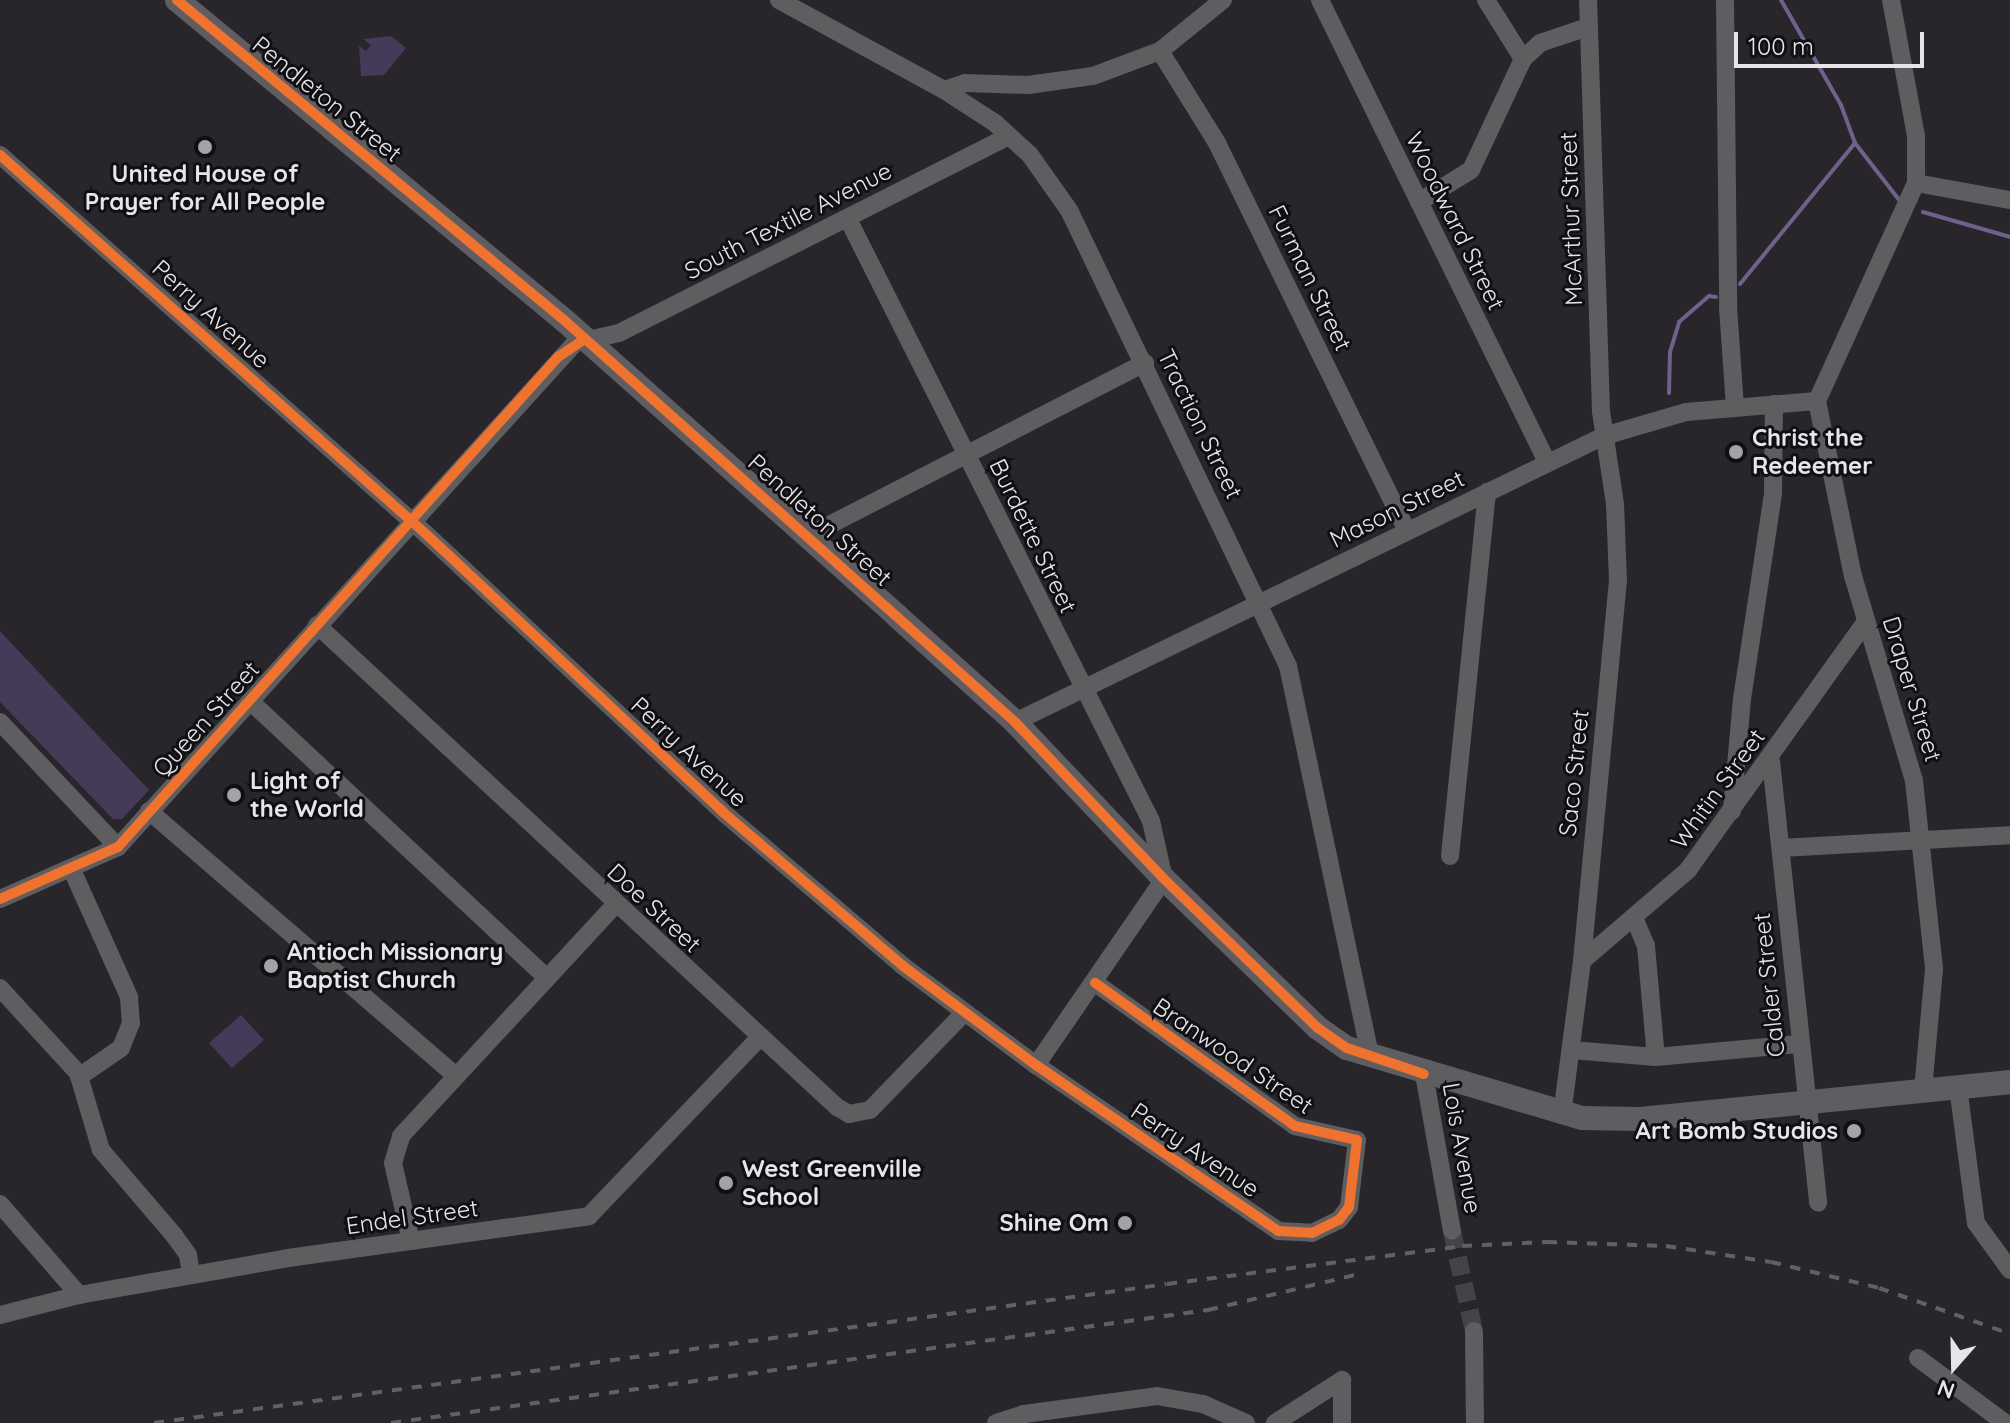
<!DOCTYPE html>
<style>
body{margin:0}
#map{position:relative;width:2010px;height:1423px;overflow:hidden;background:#28262b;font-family:Quicksand,sans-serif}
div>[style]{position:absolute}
.green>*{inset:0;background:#443b59}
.stream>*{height:4px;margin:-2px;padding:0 2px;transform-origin:2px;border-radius:2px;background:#6d628b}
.minor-tunnel>*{height:18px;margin-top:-9px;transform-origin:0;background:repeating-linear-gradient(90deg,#454348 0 18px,transparent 0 27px)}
.minor>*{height:18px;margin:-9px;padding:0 9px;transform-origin:9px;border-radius:9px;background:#5e5d60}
.major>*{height:24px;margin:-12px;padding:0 12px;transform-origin:12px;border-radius:12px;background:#5f5d61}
.rail>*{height:4px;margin-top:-2px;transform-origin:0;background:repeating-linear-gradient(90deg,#616062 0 10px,transparent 0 20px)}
.cycleway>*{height:10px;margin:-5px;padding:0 5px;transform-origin:5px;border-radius:5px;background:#ef722f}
.dots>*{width:22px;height:22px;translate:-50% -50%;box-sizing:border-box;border:4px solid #100f12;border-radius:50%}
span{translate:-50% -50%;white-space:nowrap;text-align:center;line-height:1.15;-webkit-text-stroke:6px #100f12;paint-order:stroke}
.street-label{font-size:24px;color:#e7e5ea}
.poi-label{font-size:24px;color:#e7e5ea;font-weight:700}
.left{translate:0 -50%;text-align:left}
.right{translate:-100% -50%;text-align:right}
.north{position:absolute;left:1914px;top:1327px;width:80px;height:80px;-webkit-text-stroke:6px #100f12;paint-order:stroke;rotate:200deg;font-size:22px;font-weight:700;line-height:32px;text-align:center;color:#e7e5ea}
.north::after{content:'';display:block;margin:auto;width:28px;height:36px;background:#e7e5ea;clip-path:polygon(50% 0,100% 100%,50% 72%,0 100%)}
.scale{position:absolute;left:1734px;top:32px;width:190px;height:36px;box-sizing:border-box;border:4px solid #e7e5ea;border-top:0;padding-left:10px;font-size:24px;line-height:28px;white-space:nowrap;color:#e7e5ea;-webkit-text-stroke:6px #100f12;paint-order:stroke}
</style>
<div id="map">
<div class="green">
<div style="clip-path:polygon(391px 36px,406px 48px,384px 75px,361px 76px,359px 46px,366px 51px,371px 45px,363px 39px)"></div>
<div style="clip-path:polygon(0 631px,149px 790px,122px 819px,113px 819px,0 702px)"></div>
<div style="clip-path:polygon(241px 1015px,264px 1040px,232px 1068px,209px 1043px)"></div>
</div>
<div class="stream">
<div style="left:1781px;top:0;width:121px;rotate:60.3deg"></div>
<div style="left:1841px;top:105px;width:40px;rotate:69.8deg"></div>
<div style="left:1855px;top:143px;width:73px;rotate:52.2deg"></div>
<div style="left:1923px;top:212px;width:91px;rotate:16deg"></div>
<div style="left:1740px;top:284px;width:182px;rotate:-50.8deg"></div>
<div style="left:1669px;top:393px;width:41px;rotate:-88.6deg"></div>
<div style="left:1670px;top:352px;width:31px;rotate:-73deg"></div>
<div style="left:1679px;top:322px;width:40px;rotate:-41deg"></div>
<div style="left:1709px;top:296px;width:7px;rotate:8deg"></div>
</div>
<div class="minor-tunnel">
<div style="left:1452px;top:1231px;width:102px;rotate:77.6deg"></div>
</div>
<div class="minor">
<div style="left:779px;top:0;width:188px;rotate:28.6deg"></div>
<div style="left:944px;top:90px;width:61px;rotate:32.9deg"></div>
<div style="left:995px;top:123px;width:47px;rotate:42.4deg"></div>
<div style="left:1030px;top:155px;width:67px;rotate:54.7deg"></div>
<div style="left:1069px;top:210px;width:506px;rotate:64.35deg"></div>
<div style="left:1288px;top:666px;width:398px;rotate:78.1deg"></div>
<div style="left:1320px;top:0;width:515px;rotate:63.83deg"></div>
<div style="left:1486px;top:0;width:70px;rotate:57.9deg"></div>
<div style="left:1725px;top:0;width:307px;rotate:89.4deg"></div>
<div style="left:1728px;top:307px;width:100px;rotate:86deg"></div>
<div style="left:1160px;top:51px;width:108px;rotate:58.2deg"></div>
<div style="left:1217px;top:143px;width:432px;rotate:63.9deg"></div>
<div style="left:944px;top:90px;width:22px;rotate:-18deg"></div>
<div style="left:965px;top:83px;width:63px;rotate:1.8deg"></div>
<div style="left:1028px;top:85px;width:66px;rotate:-7.9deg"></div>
<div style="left:1093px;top:76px;width:72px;rotate:-20.5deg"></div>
<div style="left:1160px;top:51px;width:81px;rotate:-39deg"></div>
<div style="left:0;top:155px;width:570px;rotate:41.66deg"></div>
<div style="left:426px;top:534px;width:408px;rotate:43.1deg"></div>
<div style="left:724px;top:813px;width:235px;rotate:40.5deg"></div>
<div style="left:903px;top:966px;width:166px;rotate:36.7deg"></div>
<div style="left:1036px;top:1065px;width:293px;rotate:34.4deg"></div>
<div style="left:1278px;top:1231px;width:34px;rotate:3deg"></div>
<div style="left:1312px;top:1233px;width:30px;rotate:-26deg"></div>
<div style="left:1339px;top:1220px;width:16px;rotate:-52deg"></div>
<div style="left:1349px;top:1207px;width:67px;rotate:-83.2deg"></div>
<div style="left:1357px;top:1140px;width:64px;rotate:-167.3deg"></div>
<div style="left:1295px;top:1126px;width:246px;rotate:-144.4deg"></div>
<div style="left:1916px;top:183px;width:96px;rotate:10.3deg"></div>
<div style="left:1419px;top:202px;width:61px;rotate:-31.6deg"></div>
<div style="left:1471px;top:170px;width:123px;rotate:-64.9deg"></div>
<div style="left:1523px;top:59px;width:23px;rotate:-43deg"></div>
<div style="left:1540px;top:43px;width:51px;rotate:-18.4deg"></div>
<div style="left:848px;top:219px;width:674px;rotate:63.28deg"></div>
<div style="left:1151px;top:821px;width:59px;rotate:77.4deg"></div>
<div style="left:1164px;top:879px;width:226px;rotate:124.5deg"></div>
<div style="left:1817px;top:401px;width:179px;rotate:78.4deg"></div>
<div style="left:1853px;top:576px;width:214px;rotate:73.4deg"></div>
<div style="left:1914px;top:781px;width:189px;rotate:83.9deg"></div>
<div style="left:1934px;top:969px;width:122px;rotate:95.2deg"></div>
<div style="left:1817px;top:401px;width:239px;rotate:-65.6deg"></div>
<div style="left:1916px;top:183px;width:47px;rotate:-90deg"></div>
<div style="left:1916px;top:136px;width:138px;rotate:-100.4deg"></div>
<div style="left:808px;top:536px;width:379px;rotate:-27.2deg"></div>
<div style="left:317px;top:625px;width:709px;rotate:42.83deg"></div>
<div style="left:837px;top:1107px;width:14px;rotate:30deg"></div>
<div style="left:849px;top:1114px;width:21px;rotate:-11deg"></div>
<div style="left:870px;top:1110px;width:135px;rotate:-45.9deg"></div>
<div style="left:250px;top:701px;width:405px;rotate:43deg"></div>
<div style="left:0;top:722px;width:172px;rotate:46.7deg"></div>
<div style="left:1015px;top:722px;width:655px;rotate:-25.9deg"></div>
<div style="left:1604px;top:436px;width:85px;rotate:-16.3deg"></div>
<div style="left:1686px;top:412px;width:131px;rotate:-4.8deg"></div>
<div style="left:1771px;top:761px;width:444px;rotate:83.9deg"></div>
<div style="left:149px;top:811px;width:404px;rotate:40.8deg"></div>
<div style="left:1732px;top:811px;width:112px;rotate:-84.9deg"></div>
<div style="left:1742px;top:699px;width:208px;rotate:-81.4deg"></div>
<div style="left:1773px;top:493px;width:89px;rotate:-89.4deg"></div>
<div style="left:1781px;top:848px;width:229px;rotate:-3.2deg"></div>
<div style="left:1450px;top:856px;width:366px;rotate:-84.2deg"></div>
<div style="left:72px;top:870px;width:139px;rotate:65.8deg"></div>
<div style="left:129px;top:997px;width:26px;rotate:86deg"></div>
<div style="left:131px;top:1023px;width:27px;rotate:112deg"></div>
<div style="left:121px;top:1048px;width:51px;rotate:145.4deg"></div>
<div style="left:0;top:899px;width:129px;rotate:-23.8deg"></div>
<div style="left:118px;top:847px;width:680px;rotate:-47.8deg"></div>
<div style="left:575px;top:343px;width:45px;rotate:-12.8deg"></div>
<div style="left:619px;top:333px;width:437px;rotate:-26.8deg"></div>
<div style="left:1635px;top:920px;width:28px;rotate:67deg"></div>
<div style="left:1646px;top:946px;width:111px;rotate:84.9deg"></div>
<div style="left:1582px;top:961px;width:140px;rotate:-40.6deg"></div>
<div style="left:1688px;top:870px;width:306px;rotate:-54.4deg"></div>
<div style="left:0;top:988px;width:115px;rotate:47.5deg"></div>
<div style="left:78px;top:1073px;width:80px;rotate:73.4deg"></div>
<div style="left:101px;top:1150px;width:111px;rotate:49.4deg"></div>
<div style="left:173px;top:1234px;width:26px;rotate:54deg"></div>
<div style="left:188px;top:1255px;width:19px;rotate:81deg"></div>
<div style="left:1571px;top:1050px;width:85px;rotate:4.7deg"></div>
<div style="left:1656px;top:1057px;width:145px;rotate:-5.2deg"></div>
<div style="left:1424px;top:1074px;width:159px;rotate:79.9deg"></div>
<div style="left:1958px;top:1087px;width:137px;rotate:82.5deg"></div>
<div style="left:1976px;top:1223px;width:58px;rotate:54.1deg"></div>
<div style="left:1562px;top:1115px;width:155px;rotate:-82.6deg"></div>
<div style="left:1582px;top:961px;width:382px;rotate:-84.6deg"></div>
<div style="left:1618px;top:581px;width:77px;rotate:-92.2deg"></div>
<div style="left:1615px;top:504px;width:94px;rotate:-98.6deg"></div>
<div style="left:1601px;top:411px;width:411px;rotate:-91.8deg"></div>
<div style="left:0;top:1204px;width:121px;rotate:49deg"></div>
<div style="left:411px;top:1241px;width:80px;rotate:-103deg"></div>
<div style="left:393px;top:1163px;width:28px;rotate:-73deg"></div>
<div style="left:401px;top:1136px;width:315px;rotate:-47.2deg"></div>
<div style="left:0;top:1315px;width:81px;rotate:-14.2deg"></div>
<div style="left:79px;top:1295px;width:212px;rotate:-10deg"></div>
<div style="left:288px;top:1258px;width:304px;rotate:-7.9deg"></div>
<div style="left:589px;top:1216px;width:246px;rotate:-46.3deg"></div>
<div style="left:1474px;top:1331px;width:92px;rotate:89.4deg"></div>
<div style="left:1918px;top:1358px;width:109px;rotate:36.8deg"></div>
<div style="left:996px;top:1423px;width:29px;rotate:-18deg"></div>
<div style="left:1024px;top:1414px;width:134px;rotate:-7.7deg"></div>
<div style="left:1157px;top:1396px;width:47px;rotate:9.9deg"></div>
<div style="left:1203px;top:1404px;width:47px;rotate:23.8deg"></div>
<div style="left:1275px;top:1423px;width:80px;rotate:-32.7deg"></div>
<div style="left:1342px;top:1380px;width:43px;rotate:90deg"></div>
</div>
<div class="major">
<div style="left:177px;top:0;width:502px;rotate:39.59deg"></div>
<div style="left:564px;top:320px;width:446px;rotate:41.6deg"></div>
<div style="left:897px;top:616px;width:159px;rotate:41.9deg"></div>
<div style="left:1015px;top:722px;width:216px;rotate:46.5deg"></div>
<div style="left:1164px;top:879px;width:214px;rotate:44.1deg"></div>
<div style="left:1318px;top:1028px;width:35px;rotate:35deg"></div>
<div style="left:1347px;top:1048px;width:245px;rotate:16.6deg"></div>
<div style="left:1582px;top:1118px;width:58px;rotate:1deg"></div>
<div style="left:1640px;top:1119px;width:372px;rotate:-5.7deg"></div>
</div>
<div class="rail">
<div style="left:154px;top:1423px;width:1022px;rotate:-7.81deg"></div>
<div style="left:1167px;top:1284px;width:297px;rotate:-7.3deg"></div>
<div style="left:1462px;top:1246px;width:85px;rotate:-2.7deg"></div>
<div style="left:1547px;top:1242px;width:119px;rotate:1.9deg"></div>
<div style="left:1666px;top:1246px;width:106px;rotate:8.7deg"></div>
<div style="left:1771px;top:1262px;width:111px;rotate:13.5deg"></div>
<div style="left:1879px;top:1288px;width:139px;rotate:19.3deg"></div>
<div style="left:391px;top:1423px;width:825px;rotate:-7.87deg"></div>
<div style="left:1208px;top:1310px;width:159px;rotate:-13.4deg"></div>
</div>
<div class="cycleway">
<div style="left:177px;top:0;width:502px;rotate:39.59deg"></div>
<div style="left:564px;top:320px;width:604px;rotate:41.71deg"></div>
<div style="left:1015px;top:722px;width:216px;rotate:46.5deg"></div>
<div style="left:1164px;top:879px;width:214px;rotate:44.1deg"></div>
<div style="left:1318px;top:1028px;width:35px;rotate:35deg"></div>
<div style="left:1347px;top:1048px;width:81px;rotate:18.7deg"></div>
<div style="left:0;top:155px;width:570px;rotate:41.66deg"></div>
<div style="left:426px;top:534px;width:408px;rotate:43.1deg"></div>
<div style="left:724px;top:813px;width:235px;rotate:40.5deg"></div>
<div style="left:903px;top:966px;width:166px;rotate:36.7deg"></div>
<div style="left:1036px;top:1065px;width:293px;rotate:34.4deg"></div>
<div style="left:1278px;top:1231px;width:34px;rotate:3deg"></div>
<div style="left:1312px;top:1233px;width:30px;rotate:-26deg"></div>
<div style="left:1339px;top:1220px;width:16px;rotate:-52deg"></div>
<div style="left:1349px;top:1207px;width:67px;rotate:-83.2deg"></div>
<div style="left:1357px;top:1140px;width:64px;rotate:-167.3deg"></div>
<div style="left:1295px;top:1126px;width:246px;rotate:-144.4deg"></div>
<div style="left:0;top:899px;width:129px;rotate:-23.8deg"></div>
<div style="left:118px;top:847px;width:659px;rotate:-48.08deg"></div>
<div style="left:558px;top:357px;width:32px;rotate:-34deg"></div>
</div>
<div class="dots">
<div style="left:205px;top:147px;background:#a4a2a7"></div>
<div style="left:1736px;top:452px;background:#a4a2a7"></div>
<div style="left:234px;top:795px;background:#a4a2a7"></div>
<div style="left:271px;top:966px;background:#a4a2a7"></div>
<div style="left:1854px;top:1131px;background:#a4a2a7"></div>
<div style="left:726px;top:1183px;background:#a4a2a7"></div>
<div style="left:1125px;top:1223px;background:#a4a2a7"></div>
</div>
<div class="street-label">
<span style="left:327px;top:99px;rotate:39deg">Pendleton Street</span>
<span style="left:1571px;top:219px;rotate:-92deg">McArthur Street</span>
<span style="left:788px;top:221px;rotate:-27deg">South Textile Avenue</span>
<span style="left:1455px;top:221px;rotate:64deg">Woodward Street</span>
<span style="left:1310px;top:278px;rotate:64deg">Furman Street</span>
<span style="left:211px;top:314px;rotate:42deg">Perry Avenue</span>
<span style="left:1200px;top:424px;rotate:64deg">Traction Street</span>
<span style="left:1397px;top:509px;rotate:-26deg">Mason Street</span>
<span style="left:820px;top:520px;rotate:42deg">Pendleton Street</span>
<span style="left:1033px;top:536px;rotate:64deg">Burdette Street</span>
<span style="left:1912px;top:689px;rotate:73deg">Draper Street</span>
<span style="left:206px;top:719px;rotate:-48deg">Queen Street</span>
<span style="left:689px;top:752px;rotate:43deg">Perry Avenue</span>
<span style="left:1574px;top:773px;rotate:-84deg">Saco Street</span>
<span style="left:1718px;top:789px;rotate:-54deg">Whitin Street</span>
<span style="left:654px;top:908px;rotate:43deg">Doe Street</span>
<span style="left:1769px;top:985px;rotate:-96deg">Calder Street</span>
<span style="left:1233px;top:1056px;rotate:34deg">Branwood Street</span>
<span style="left:1462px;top:1148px;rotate:80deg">Lois Avenue</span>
<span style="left:1195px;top:1150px;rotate:34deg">Perry Avenue</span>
<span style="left:412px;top:1217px;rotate:-8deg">Endel Street</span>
</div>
<div class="poi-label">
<span style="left:205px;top:188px">United House of<br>Prayer for All People</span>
<span class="left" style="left:1752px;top:452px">Christ the<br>Redeemer</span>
<span class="left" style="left:250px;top:795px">Light of<br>the World</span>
<span class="left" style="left:287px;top:966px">Antioch Missionary<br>Baptist Church</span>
<span class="right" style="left:1838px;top:1131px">Art Bomb Studios</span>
<span class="left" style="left:742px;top:1183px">West Greenville<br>School</span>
<span class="right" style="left:1109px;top:1223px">Shine Om</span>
</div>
<div class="north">N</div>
<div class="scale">100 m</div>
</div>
